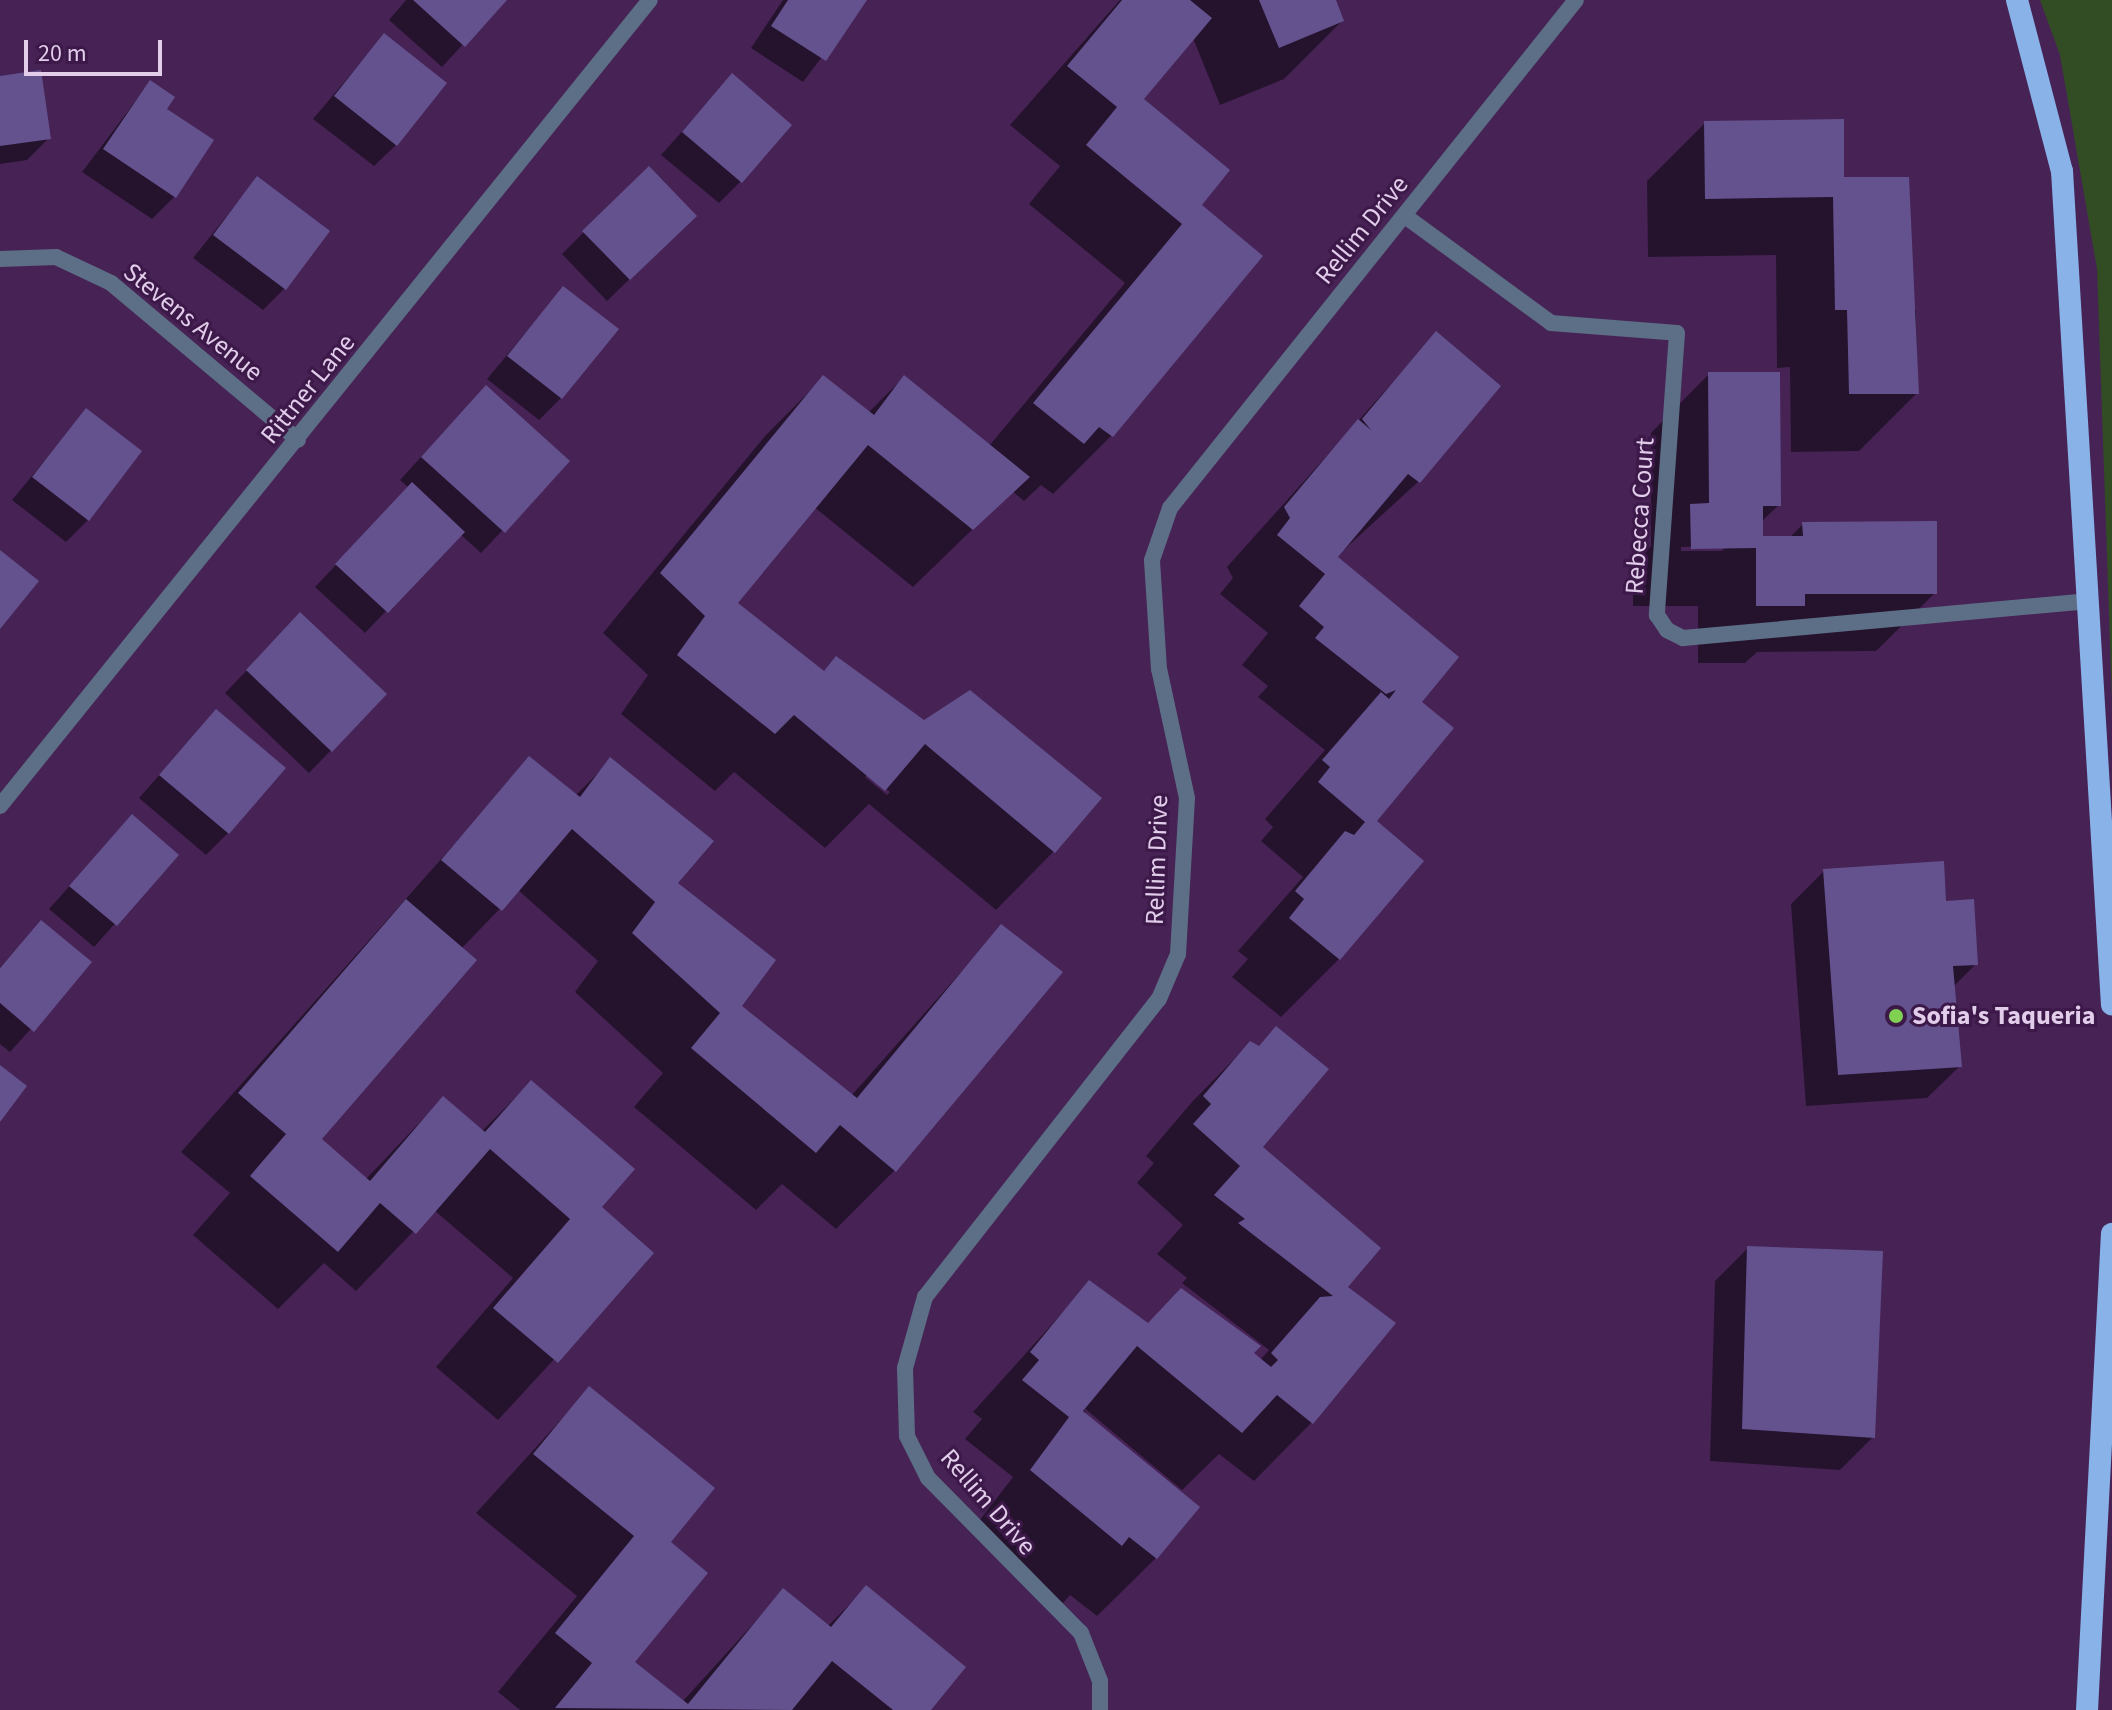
<!DOCTYPE html>
<style>
body{margin:0}
#map{position:relative;width:2112px;height:1710px;overflow:hidden;background:#472355;font-family:"Source Sans 3",sans-serif}
div>[style]{position:absolute}
.green>*{inset:0;background:#324c24}
.shadow>*{inset:0;background:#0007}
.building>*{inset:0;background:#64528f}
.minor>*{height:16px;margin:-8px;padding:0 8px;transform-origin:8px;border-radius:8px;background:#5d6f87}
.trunk>*{height:22px;margin:-11px;padding:0 11px;transform-origin:11px;border-radius:11px;background:#89b2e8}
.dots>*{width:22px;height:22px;translate:-50% -50%;box-sizing:border-box;border:4px solid #3c1949;border-radius:50%}
span{translate:-50% -50%;white-space:nowrap;text-align:center;line-height:1.15;-webkit-text-stroke:6px #3c1949;paint-order:stroke}
.street-label{font-size:26px;color:#e2cdeb}
.poi-label{font-size:26px;color:#e2cdeb;font-weight:700}
.left{translate:0 -50%;text-align:left}
.scale{position:absolute;left:24px;top:40px;width:138px;height:36px;box-sizing:border-box;border:4px solid #e2cdeb;border-top:0;padding-left:10px;font-size:24px;line-height:28px;white-space:nowrap;color:#e2cdeb;-webkit-text-stroke:6px #3c1949;paint-order:stroke}
</style>
<div id="map">
<div class="green">
<div style="clip-path:polygon(2040px 0,2112px 0,2112px 700px,2097px 269px,2060px 55px)"></div>
</div>
<div class="shadow">
<div style="clip-path:polygon(406px 0,504px 0,442px 67px,389px 20px)"></div>
<div style="clip-path:polygon(783px 0,865px 0,803px 82px,751px 48px)"></div>
<div style="clip-path:polygon(evenodd,1120px 0,1334px 0,1342px 21px,1284px 79px,1220px 105px,1193px 38px,1142px 99px,1199px 206px,1111px 436px,1053px 494px,1041px 485px,1024px 501px,1012px 491px,913px 587px,814px 507px,736px 603px,823px 672px,837px 659px,1054px 851px,996px 910px,869px 804px,825px 848px,734px 772px,715px 791px,621px 714px,648px 675px,603px 633px,765px 436px,823px 378px,868px 413px,904px 377px,989px 446px,1125px 283px,1029px 204px,1060px 166px,1010px 125px,1120px 0,868px 774px,890px 792px,887px 795px,865px 777px,868px 774px)"></div>
<div style="clip-path:polygon(384px 35px,396px 145px,374px 166px,313px 119px)"></div>
<div style="clip-path:polygon(732px 76px,740px 182px,719px 203px,661px 155px)"></div>
<div style="clip-path:polygon(0 78px,49px 138px,27px 160px,0 164px)"></div>
<div style="clip-path:polygon(150px 82px,165px 110px,174px 197px,152px 219px,82px 172px)"></div>
<div style="clip-path:polygon(1705px 123px,1842px 179px,1916px 311px,1917px 393px,1859px 451px,1791px 452px,1790px 367px,1777px 368px,1776px 255px,1648px 257px,1647px 181px)"></div>
<div style="clip-path:polygon(257px 178px,285px 288px,263px 310px,193px 258px)"></div>
<div style="clip-path:polygon(584px 232px,673px 237px,607px 301px,562px 254px)"></div>
<div style="clip-path:polygon(563px 288px,561px 398px,539px 420px,487px 379px)"></div>
<div style="clip-path:polygon(1436px 334px,1499px 386px,1418px 482px,1336px 557px,1419px 702px,1374px 821px,1339px 959px,1281px 1017px,1232px 977px,1248px 959px,1238px 951px,1303px 877px,1261px 841px,1273px 827px,1265px 819px,1325px 750px,1258px 697px,1268px 686px,1242px 665px,1268px 633px,1220px 594px,1233px 578px,1227px 567px)"></div>
<div style="clip-path:polygon(evenodd,1709px 374px,1779px 505px,1761px 522px,1761px 538px,1789px 538px,1803px 524px,1935px 593px,1876px 651px,1757px 652px,1745px 663px,1698px 663px,1698px 606px,1633px 606px,1633px 564px,1651px 546px,1651px 433px,1709px 374px,1726px 546px,1722px 551px,1681px 551px,1681px 547px,1726px 546px)"></div>
<div style="clip-path:polygon(464px 410px,568px 461px,481px 553px,460px 534px,365px 633px,315px 587px,409px 488px,400px 480px)"></div>
<div style="clip-path:polygon(86px 411px,88px 520px,66px 542px,12px 500px)"></div>
<div style="clip-path:polygon(279px 637px,385px 694px,309px 773px,225px 693px)"></div>
<div style="clip-path:polygon(216px 711px,228px 833px,206px 855px,139px 798px)"></div>
<div style="clip-path:polygon(530px 759px,575px 796px,611px 760px,739px 1007px,851px 1096px,1001px 927px,1060px 972px,894px 1171px,836px 1229px,782px 1184px,756px 1210px,634px 1107px,663px 1073px,575px 992px,598px 961px,518px 890px,461px 949px,319px 1139px,365px 1180px,443px 1098px,482px 1131px,531px 1082px,599px 1207px,652px 1253px,498px 1420px,436px 1367px,513px 1278px,434px 1210px,356px 1291px,324px 1263px,278px 1309px,193px 1235px,230px 1193px,181px 1152px)"></div>
<div style="clip-path:polygon(132px 816px,176px 855px,94px 947px,49px 909px)"></div>
<div style="clip-path:polygon(1824px 871px,1944px 903px,1976px 964px,1953px 987px,1960px 1066px,1927px 1098px,1806px 1106px,1791px 904px)"></div>
<div style="clip-path:polygon(41px 922px,90px 963px,10px 1052px,0 1044px,0 967px)"></div>
<div style="clip-path:polygon(1276px 1029px,1260px 1147px,1345px 1287px,1312px 1422px,1254px 1481px,1219px 1454px,1182px 1490px,1083px 1407px,1156px 1558px,1097px 1616px,1070px 1595px,1063px 1603px,973px 1529px,1013px 1477px,965px 1439px,982px 1419px,973px 1412px,1089px 1283px,1147px 1324px,1260px 1360px,1269px 1350px,1182px 1283px,1187px 1278px,1157px 1254px,1183px 1225px,1137px 1183px,1154px 1163px,1146px 1156px,1192px 1102px,1250px 1043px,1257px 1048px)"></div>
<div style="clip-path:polygon(1748px 1248px,1873px 1437px,1840px 1470px,1710px 1461px,1715px 1281px)"></div>
<div style="clip-path:polygon(589px 1389px,668px 1542px,632px 1662px,682px 1702px,783px 1591px,827px 1627px,866px 1588px,928px 1710px,520px 1710px,498px 1692px,577px 1596px,476px 1513px)"></div>
</div>
<div class="building">
<div style="clip-path:polygon(413px 0,507px 0,465px 47px)"></div>
<div style="clip-path:polygon(788px 0,867px 0,826px 61px,771px 26px)"></div>
<div style="clip-path:polygon(1122px 0,1190px 0,1212px 18px,1144px 99px,1230px 170px,1202px 205px,1263px 256px,1113px 437px,1099px 427px,1084px 444px,1033px 403px,1182px 224px,1086px 145px,1117px 107px,1067px 66px)"></div>
<div style="clip-path:polygon(1259px 0,1336px 0,1344px 21px,1279px 48px)"></div>
<div style="clip-path:polygon(384px 33px,447px 83px,397px 146px,334px 96px)"></div>
<div style="clip-path:polygon(41px 70px,51px 139px,0 146px,0 76px)"></div>
<div style="clip-path:polygon(732px 73px,792px 125px,742px 183px,682px 132px)"></div>
<div style="clip-path:polygon(150px 80px,175px 97px,167px 109px,214px 140px,176px 198px,103px 149px)"></div>
<div style="clip-path:polygon(1844px 119px,1844px 177px,1909px 177px,1919px 394px,1849px 394px,1847px 310px,1835px 310px,1833px 197px,1705px 199px,1704px 121px)"></div>
<div style="clip-path:polygon(649px 166px,697px 216px,630px 280px,582px 231px)"></div>
<div style="clip-path:polygon(257px 176px,330px 231px,286px 290px,213px 235px)"></div>
<div style="clip-path:polygon(563px 286px,619px 329px,562px 399px,507px 356px)"></div>
<div style="clip-path:polygon(1436px 331px,1501px 386px,1420px 483px,1408px 474px,1338px 557px,1459px 657px,1422px 702px,1454px 728px,1377px 821px,1424px 861px,1340px 960px,1289px 918px,1304px 899px,1295px 891px,1345px 831px,1354px 835px,1365px 822px,1318px 782px,1330px 767px,1322px 760px,1381px 692px,1389px 699px,1396px 690px,1386px 694px,1315px 638px,1324px 627px,1299px 606px,1325px 574px,1277px 535px,1290px 518px,1284px 507px,1358px 419px,1371px 430px,1362px 419px)"></div>
<div style="clip-path:polygon(1708px 372px,1780px 372px,1781px 506px,1763px 506px,1763px 536px,1803px 536px,1802px 522px,1937px 521px,1937px 594px,1805px 594px,1805px 606px,1756px 606px,1756px 548px,1691px 549px,1690px 504px,1709px 503px)"></div>
<div style="clip-path:polygon(823px 375px,874px 415px,904px 375px,1030px 477px,973px 530px,868px 445px,738px 603px,824px 671px,836px 656px,924px 720px,970px 690px,1102px 798px,1055px 853px,925px 744px,885px 791px,794px 715px,775px 734px,677px 655px,705px 616px,660px 573px)"></div>
<div style="clip-path:polygon(486px 385px,570px 461px,505px 533px,421px 457px)"></div>
<div style="clip-path:polygon(86px 408px,142px 451px,89px 521px,32px 477px)"></div>
<div style="clip-path:polygon(412px 482px,465px 532px,388px 613px,335px 564px)"></div>
<div style="clip-path:polygon(0 550px,39px 581px,0 629px)"></div>
<div style="clip-path:polygon(300px 612px,387px 694px,332px 752px,246px 670px)"></div>
<div style="clip-path:polygon(216px 709px,286px 768px,229px 834px,159px 775px)"></div>
<div style="clip-path:polygon(529px 756px,580px 797px,610px 757px,714px 841px,678px 883px,776px 960px,742px 1006px,857px 1098px,1001px 924px,1063px 972px,896px 1172px,840px 1125px,816px 1153px,691px 1048px,720px 1013px,632px 933px,655px 902px,572px 829px,502px 911px,441px 860px)"></div>
<div style="clip-path:polygon(132px 814px,179px 855px,117px 926px,69px 886px)"></div>
<div style="clip-path:polygon(1944px 861px,1946px 901px,1974px 899px,1978px 965px,1953px 966px,1962px 1067px,1838px 1075px,1823px 869px)"></div>
<div style="clip-path:polygon(406px 899px,477px 960px,322px 1139px,370px 1181px,443px 1096px,485px 1132px,531px 1080px,635px 1169px,602px 1207px,654px 1253px,558px 1363px,493px 1308px,570px 1219px,490px 1149px,416px 1234px,380px 1203px,338px 1252px,250px 1176px,286px 1134px,238px 1093px)"></div>
<div style="clip-path:polygon(41px 920px,92px 962px,34px 1032px,0 1003px,0 968px)"></div>
<div style="clip-path:polygon(1276px 1026px,1329px 1069px,1263px 1147px,1381px 1248px,1348px 1287px,1396px 1323px,1313px 1424px,1277px 1395px,1242px 1433px,1137px 1346px,1083px 1411px,1200px 1507px,1157px 1559px,1129px 1537px,1122px 1546px,1030px 1470px,1069px 1417px,1022px 1380px,1039px 1360px,1030px 1352px,1089px 1280px,1148px 1323px,1181px 1288px,1261px 1346px,1254px 1353px,1271px 1367px,1278px 1360px,1271px 1353px,1320px 1297px,1333px 1296px,1238px 1223px,1245px 1219px,1214px 1195px,1240px 1166px,1193px 1124px,1211px 1104px,1203px 1096px,1250px 1041px,1259px 1046px)"></div>
<div style="clip-path:polygon(0 1065px,27px 1086px,0 1122px)"></div>
<div style="clip-path:polygon(1747px 1246px,1883px 1251px,1875px 1438px,1742px 1429px)"></div>
<div style="clip-path:polygon(589px 1386px,715px 1488px,671px 1542px,708px 1573px,635px 1662px,688px 1704px,783px 1588px,831px 1627px,866px 1585px,966px 1667px,931px 1710px,893px 1710px,832px 1661px,792px 1710px,555px 1708px,592px 1663px,555px 1633px,634px 1536px,533px 1454px)"></div>
</div>
<div class="minor">
<div style="left:1405px;top:216px;width:181px;rotate:36.2deg"></div>
<div style="left:1551px;top:323px;width:126px;rotate:4.5deg"></div>
<div style="left:1677px;top:333px;width:283px;rotate:94.1deg"></div>
<div style="left:1657px;top:615px;width:18px;rotate:56deg"></div>
<div style="left:1667px;top:630px;width:18px;rotate:27deg"></div>
<div style="left:1683px;top:638px;width:408px;rotate:-5.2deg"></div>
<div style="left:0;top:259px;width:56px;rotate:-2deg"></div>
<div style="left:56px;top:257px;width:61px;rotate:25.3deg"></div>
<div style="left:111px;top:283px;width:244px;rotate:40deg"></div>
<div style="left:0;top:806px;width:1035px;rotate:-51.12deg"></div>
<div style="left:1100px;top:1710px;width:29px;rotate:-90deg"></div>
<div style="left:1100px;top:1681px;width:52px;rotate:-111.6deg"></div>
<div style="left:1081px;top:1633px;width:218px;rotate:-134.6deg"></div>
<div style="left:928px;top:1478px;width:47px;rotate:-116.6deg"></div>
<div style="left:907px;top:1436px;width:68px;rotate:-91.7deg"></div>
<div style="left:905px;top:1368px;width:74px;rotate:-74.3deg"></div>
<div style="left:925px;top:1297px;width:379px;rotate:-51.9deg"></div>
<div style="left:1159px;top:999px;width:49px;rotate:-67.1deg"></div>
<div style="left:1178px;top:954px;width:156px;rotate:-86.7deg"></div>
<div style="left:1187px;top:798px;width:132px;rotate:-102.2deg"></div>
<div style="left:1159px;top:669px;width:109px;rotate:-93.7deg"></div>
<div style="left:1152px;top:560px;width:55px;rotate:-70.9deg"></div>
<div style="left:1170px;top:508px;width:650px;rotate:-51.37deg"></div>
</div>
<div class="trunk">
<div style="left:2017px;top:0;width:177px;rotate:75.3deg"></div>
<div style="left:2062px;top:171px;width:835px;rotate:86.57deg"></div>
<div style="left:2087px;top:1710px;width:477px;rotate:-87deg"></div>
</div>
<div class="dots">
<div style="left:1896px;top:1016px;background:#80d051"></div>
</div>
<div class="street-label">
<span style="left:1362px;top:230px;rotate:-51deg">Rellim Drive</span>
<span style="left:193px;top:322px;rotate:39deg">Stevens Avenue</span>
<span style="left:308px;top:389px;rotate:-51deg">Rittner Lane</span>
<span style="left:1640px;top:516px;rotate:-86deg">Rebecca Court</span>
<span style="left:1157px;top:860px;rotate:-88deg">Rellim Drive</span>
<span style="left:988px;top:1502px;rotate:49deg">Rellim Drive</span>
</div>
<div class="poi-label">
<span class="left" style="left:1912px;top:1016px">Sofia's Taqueria</span>
</div>
<div class="scale">20 m</div>
</div>
